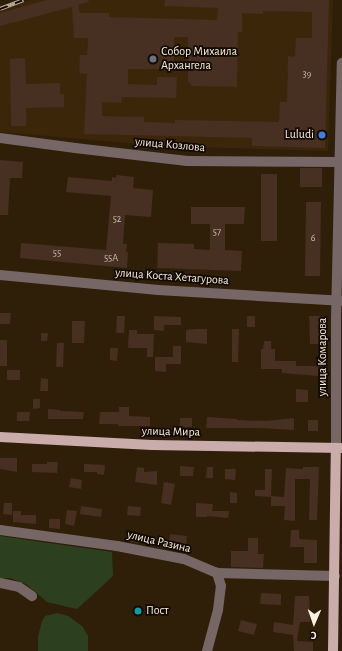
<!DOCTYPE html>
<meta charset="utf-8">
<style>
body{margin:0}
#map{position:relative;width:342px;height:651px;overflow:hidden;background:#2f1f09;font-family:"Alegreya Sans",sans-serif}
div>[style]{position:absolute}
.built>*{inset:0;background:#3c260a}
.green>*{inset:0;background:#2c401f}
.building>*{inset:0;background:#472f21}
.minor>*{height:10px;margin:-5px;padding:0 5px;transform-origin:5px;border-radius:5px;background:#766766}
.major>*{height:10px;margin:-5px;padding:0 5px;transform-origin:5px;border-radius:5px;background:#caacaa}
.rail>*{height:4px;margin-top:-2px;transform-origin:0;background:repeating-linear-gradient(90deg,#120a03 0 8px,#bcaf9f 0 16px);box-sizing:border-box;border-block:1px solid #bcaf9f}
.dots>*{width:11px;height:11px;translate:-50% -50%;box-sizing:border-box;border:2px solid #120a03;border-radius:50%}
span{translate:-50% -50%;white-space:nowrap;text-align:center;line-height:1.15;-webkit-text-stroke:3.5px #120a03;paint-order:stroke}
.number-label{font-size:10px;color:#cebfb2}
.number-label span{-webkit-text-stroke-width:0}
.poi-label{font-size:12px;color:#fbefe2}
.left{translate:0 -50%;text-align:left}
.right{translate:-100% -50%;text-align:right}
.street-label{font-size:12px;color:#fbefe2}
.north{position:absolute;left:294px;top:603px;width:40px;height:40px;-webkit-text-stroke:3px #120a03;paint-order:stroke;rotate:182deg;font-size:11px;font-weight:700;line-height:16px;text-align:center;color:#fbefe2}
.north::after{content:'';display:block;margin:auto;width:14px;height:18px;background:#fbefe2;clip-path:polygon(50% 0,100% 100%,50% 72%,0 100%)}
</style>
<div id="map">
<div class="built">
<div style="clip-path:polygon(31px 0,333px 0,328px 151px,164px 146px,0 132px,0 10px)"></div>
</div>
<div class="green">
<div style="clip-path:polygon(0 536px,112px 552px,113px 576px,77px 609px,47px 602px,26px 584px,10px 578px,0 578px)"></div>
<div style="clip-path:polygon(57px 613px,68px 616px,82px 626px,88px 636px,88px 651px,38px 651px,38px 637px,42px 621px,45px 616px)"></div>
</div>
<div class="building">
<div style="clip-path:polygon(evenodd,47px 0,88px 0,89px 2px,78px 5px,80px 13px,109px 13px,109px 17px,217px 20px,218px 8px,164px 6px,165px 0,329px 0,325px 148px,252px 146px,252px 138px,84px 134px,87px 74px,79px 73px,80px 55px,87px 55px,88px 38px,74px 38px,72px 7px,0 26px,0 13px,47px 0,263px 11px,312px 12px,312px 38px,296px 38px,295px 57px,288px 56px,287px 102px,280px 102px,279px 122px,175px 120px,175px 123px,144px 122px,144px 117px,102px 116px,102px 102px,121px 103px,122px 97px,176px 98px,177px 77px,157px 77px,157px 85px,128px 84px,128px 69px,159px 69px,159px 65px,174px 64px,174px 37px,188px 37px,188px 81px,192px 86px,237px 87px,238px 32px,242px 32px,242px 13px,263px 14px,263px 11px)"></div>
<div style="clip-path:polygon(25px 58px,26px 84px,60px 83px,60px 94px,64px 94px,64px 107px,26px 108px,26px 126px,11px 126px,10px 59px)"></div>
<div style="clip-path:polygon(0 160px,23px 162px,22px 178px,10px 178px,8px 215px,0 215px)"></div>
<div style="clip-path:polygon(300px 168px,322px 168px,322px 187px,300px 187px)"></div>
<div style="clip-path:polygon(261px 174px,277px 174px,277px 241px,261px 241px)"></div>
<div style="clip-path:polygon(116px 175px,134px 177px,133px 188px,153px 190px,151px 217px,125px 215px,123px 244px,127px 244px,126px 252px,128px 252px,127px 268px,20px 258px,21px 243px,106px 250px,111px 196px,66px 192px,68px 177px,112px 181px,112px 177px,116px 178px)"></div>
<div style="clip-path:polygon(306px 202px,321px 202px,320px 276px,305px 276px)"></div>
<div style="clip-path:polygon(191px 207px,245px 207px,244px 224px,225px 224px,225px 250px,242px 251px,241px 271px,157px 268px,158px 243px,194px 244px,194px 249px,210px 250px,210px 224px,191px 224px)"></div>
<div style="clip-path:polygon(0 313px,11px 313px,10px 324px,0 324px)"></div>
<div style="clip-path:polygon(117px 316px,125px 316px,124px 333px,116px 333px)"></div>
<div style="clip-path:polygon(154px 316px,181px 317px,181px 325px,164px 325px,164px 331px,154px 330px)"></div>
<div style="clip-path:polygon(247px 316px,255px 316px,255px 327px,247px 327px)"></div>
<div style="clip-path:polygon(309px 316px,320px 316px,319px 344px,310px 344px)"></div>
<div style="clip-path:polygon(72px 321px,85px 321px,84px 343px,72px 343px)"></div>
<div style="clip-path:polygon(196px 329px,207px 329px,207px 344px,186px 342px,186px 330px)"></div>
<div style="clip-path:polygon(232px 329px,239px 329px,238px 362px,232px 362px)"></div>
<div style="clip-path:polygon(129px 330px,137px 330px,137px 334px,154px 334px,153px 357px,147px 357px,147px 348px,128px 348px)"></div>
<div style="clip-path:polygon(41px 333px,48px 333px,47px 341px,41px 341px)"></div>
<div style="clip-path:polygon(0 340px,7px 340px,7px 366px,0 366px)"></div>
<div style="clip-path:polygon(264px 341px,271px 341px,271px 349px,275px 349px,275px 361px,296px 361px,296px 366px,318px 366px,318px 376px,282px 373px,282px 369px,261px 369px,261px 349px,263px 349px)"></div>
<div style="clip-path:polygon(57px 343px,64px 343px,63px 367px,56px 367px)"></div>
<div style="clip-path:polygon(173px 346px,181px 346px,181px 364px,166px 364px,166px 372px,155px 371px,155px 357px,173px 357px)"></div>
<div style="clip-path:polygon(110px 348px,118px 348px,117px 361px,110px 360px)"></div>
<div style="clip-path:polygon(7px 370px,20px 370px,20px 380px,7px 380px)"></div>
<div style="clip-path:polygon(41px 378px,48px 379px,48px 391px,40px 391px)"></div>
<div style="clip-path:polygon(296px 389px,308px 390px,308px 402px,296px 402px)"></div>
<div style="clip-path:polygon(33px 399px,40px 399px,40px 408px,33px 409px)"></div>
<div style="clip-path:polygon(119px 407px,129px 407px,129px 416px,150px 417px,150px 426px,118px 426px,118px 424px,99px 424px,100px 412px,119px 412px)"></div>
<div style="clip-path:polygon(48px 409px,60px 410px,60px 411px,84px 412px,83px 419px,48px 419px)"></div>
<div style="clip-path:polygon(17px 412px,30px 412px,29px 421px,17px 421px)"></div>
<div style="clip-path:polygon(207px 417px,237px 419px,237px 420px,266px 421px,294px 418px,294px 430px,258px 428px,206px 428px)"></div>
<div style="clip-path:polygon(180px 418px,192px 418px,192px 427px,180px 427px)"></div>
<div style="clip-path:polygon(308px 420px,318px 420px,318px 431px,308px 431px)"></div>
<div style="clip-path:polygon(0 458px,17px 458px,17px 472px,0 469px)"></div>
<div style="clip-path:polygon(47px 462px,58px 462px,57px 473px,32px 472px,32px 464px,47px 464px)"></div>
<div style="clip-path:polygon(84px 464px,105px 465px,104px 475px,97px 474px,97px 472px,84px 472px)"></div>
<div style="clip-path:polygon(180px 466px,194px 467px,193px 476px,180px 476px)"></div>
<div style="clip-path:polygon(137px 467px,144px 468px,144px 472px,157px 471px,157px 485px,135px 482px)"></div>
<div style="clip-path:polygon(207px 467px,213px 467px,213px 478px,206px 478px)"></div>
<div style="clip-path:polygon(303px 467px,319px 467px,317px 520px,309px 520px,310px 479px,295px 479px,295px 521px,284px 520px,285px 506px,271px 506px,271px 497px,255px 496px,255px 490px,265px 490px,265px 469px,272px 469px,271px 496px,284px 497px,286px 468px,303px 469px)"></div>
<div style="clip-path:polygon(225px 469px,236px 469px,235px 480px,225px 479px)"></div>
<div style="clip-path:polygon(71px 478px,82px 480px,81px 489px,69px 487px)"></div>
<div style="clip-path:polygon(164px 482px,175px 484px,171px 505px,161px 503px)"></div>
<div style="clip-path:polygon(230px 492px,237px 493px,237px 503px,230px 503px)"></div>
<div style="clip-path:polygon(4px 503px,12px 503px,12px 515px,3px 514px)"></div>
<div style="clip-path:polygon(196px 503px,213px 504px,212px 511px,229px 511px,228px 518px,207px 516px,207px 517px,196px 517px)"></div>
<div style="clip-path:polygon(81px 506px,102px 509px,101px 517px,80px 514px)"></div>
<div style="clip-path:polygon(128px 506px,141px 507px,140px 516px,127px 515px)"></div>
<div style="clip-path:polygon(67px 510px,77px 511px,74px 526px,65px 524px)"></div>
<div style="clip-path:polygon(13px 511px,21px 511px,21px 515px,36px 515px,36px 524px,13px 522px)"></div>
<div style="clip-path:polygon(49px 519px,60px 519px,60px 529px,49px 528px)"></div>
<div style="clip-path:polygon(291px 530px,299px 530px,299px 539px,317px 540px,317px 563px,304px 563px,304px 547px,290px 547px)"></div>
<div style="clip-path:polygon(127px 534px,139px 536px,138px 543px,126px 541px)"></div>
<div style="clip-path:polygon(170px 534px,187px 536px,186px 547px,169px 545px)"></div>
<div style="clip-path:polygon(248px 538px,258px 538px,258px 554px,264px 554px,263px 568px,231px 567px,231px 551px,248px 551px)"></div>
<div style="clip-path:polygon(261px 593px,281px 594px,281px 605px,260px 604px)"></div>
<div style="clip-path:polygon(295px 596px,309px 596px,310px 622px,300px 622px,297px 641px,313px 642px,313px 651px,294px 651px,293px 635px,273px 632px,274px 622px,293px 625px)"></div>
<div style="clip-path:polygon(241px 620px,257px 624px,254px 635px,238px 631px)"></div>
</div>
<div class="minor">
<div style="left:0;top:138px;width:76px;rotate:7.6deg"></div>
<div style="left:75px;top:148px;width:113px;rotate:6.6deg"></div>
<div style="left:187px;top:161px;width:153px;rotate:0.4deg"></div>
<div style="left:0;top:275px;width:159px;rotate:5.4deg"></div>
<div style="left:158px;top:290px;width:183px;rotate:3.4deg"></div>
<div style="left:336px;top:448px;width:130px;rotate:-90deg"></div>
<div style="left:336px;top:318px;width:255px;rotate:-88.7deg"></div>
<div style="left:0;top:530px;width:118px;rotate:7.8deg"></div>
<div style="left:117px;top:546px;width:68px;rotate:11deg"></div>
<div style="left:184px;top:559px;width:36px;rotate:23deg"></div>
<div style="left:217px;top:573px;width:118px;rotate:1.5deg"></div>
<div style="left:0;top:583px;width:19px;rotate:12deg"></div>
<div style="left:19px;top:587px;width:16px;rotate:35deg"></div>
<div style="left:207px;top:651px;width:42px;rotate:-75deg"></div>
<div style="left:218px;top:610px;width:24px;rotate:-83deg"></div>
<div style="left:221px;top:586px;width:14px;rotate:-107deg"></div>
</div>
<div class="major">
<div style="left:0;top:437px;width:152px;rotate:3deg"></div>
<div style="left:152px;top:445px;width:190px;rotate:0.9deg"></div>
<div style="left:333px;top:651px;width:203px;rotate:-89.2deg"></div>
</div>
<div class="rail">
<div style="left:0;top:9px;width:25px;rotate:-21deg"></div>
</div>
<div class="dots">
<div style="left:153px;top:59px;background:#6b7280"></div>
<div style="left:322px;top:135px;background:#3f7fe0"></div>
<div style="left:138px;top:611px;background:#0f9aa8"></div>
</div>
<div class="number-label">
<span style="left:307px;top:75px">39</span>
<span style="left:117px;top:220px">52</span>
<span style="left:217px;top:233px">57</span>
<span style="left:313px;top:239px">6</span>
<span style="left:57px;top:254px">55</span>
<span style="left:111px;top:259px">55А</span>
</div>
<div class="poi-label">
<span class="left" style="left:161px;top:59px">Собор Михаила<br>Архангела</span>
<span class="right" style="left:314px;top:135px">Luludi</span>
<span class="left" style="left:146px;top:611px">Пост</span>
</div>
<div class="street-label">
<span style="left:170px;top:145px;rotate:5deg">улица Козлова</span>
<span style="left:172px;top:277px;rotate:4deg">улица Коста Хетагурова</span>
<span style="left:323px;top:357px;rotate:-90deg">улица Комарова</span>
<span style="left:171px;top:432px;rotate:1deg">улица Мира</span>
<span style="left:159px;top:542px;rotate:13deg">улица Разина</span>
</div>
<div class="north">С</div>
</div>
